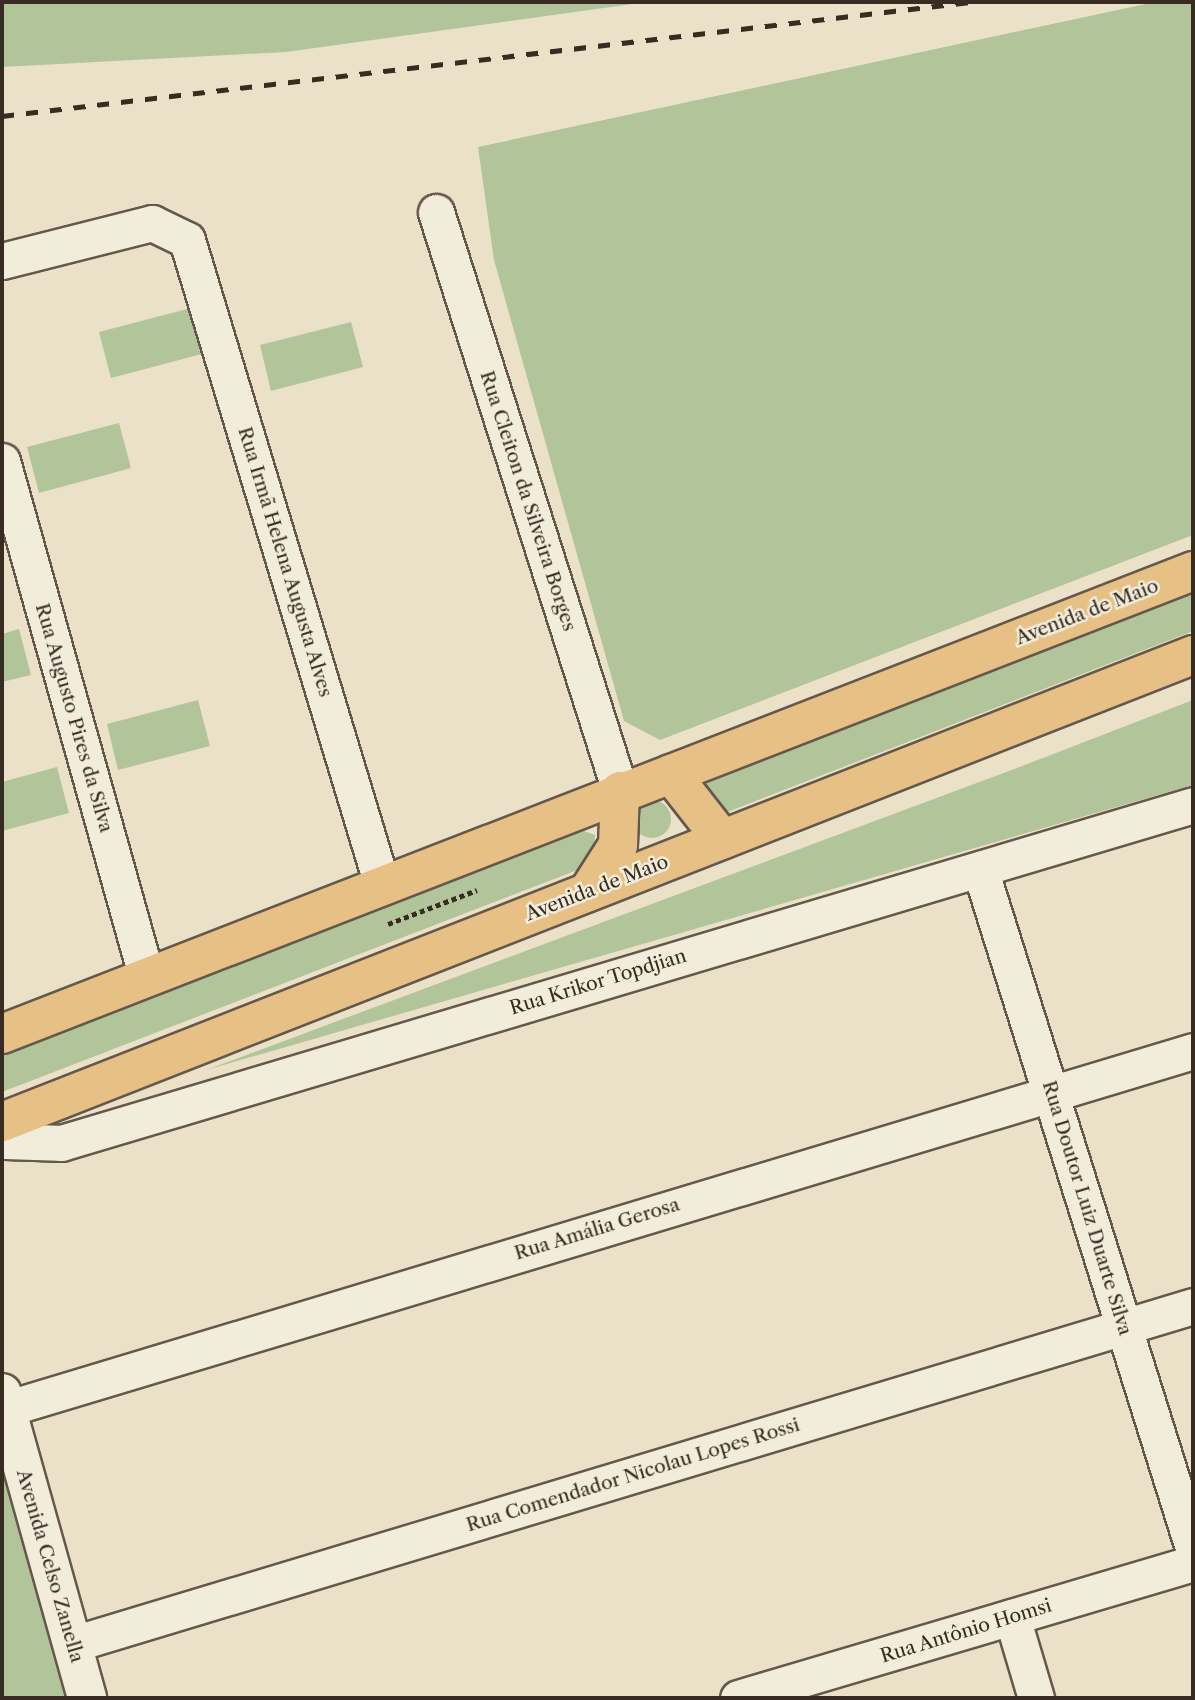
<!DOCTYPE html>
<meta charset="utf-8">
<style>
body{margin:0}
#map{position:relative;width:1195px;height:1700px;overflow:hidden;background:#ebe1c8;font-family:"Libre Caslon Text",serif}
div>[style]{position:absolute}
.green>*{inset:0;background:#b2c49a}
.round{border-radius:50%}
.path>*{height:4.5px;margin-top:-2.25px;transform-origin:0;background:repeating-linear-gradient(90deg,#372b22 0 5px,transparent 0 8.5px)}
.roads{filter:drop-shadow(2px 0 #64584c) drop-shadow(-2px 0 #64584c) drop-shadow(0 2px #64584c) drop-shadow(0 -2px #64584c)}
.minor>*{height:35px;margin:-17.5px;padding:0 17.5px;transform-origin:17.5px;border-radius:17.5px;background:#f2ecdb}
.tertiary>*{height:38px;margin:-19px;padding:0 19px;transform-origin:19px;border-radius:19px;background:#f2ecdb}
.primary>*{height:38px;margin:-19px;padding:0 19px;transform-origin:19px;border-radius:19px;background:#e6c084}
.rail>*{height:5px;margin-top:-2.5px;transform-origin:0;background:repeating-linear-gradient(90deg,#372b22 0 12px,transparent 0 24px)}
span{translate:-50% -50%;white-space:nowrap;text-align:center;line-height:1.15;-webkit-text-stroke:5px #f2ecdb;paint-order:stroke}
.street-label{font-size:19px;color:#372b22}
.frame{position:absolute;inset:0;border:4px solid #372b22;pointer-events:none}
</style>
<div id="map">
<div class="green">
<div style="clip-path:polygon(2px 2px,647px 2px,286px 52px,2px 67px)"></div>
<div style="clip-path:polygon(1155px 2px,1193px 2px,1193px 535px,660px 740px,624px 721px,494px 260px,478px 147px)"></div>
<div style="clip-path:polygon(191px 308px,202px 354px,111px 378px,99px 332px)"></div>
<div style="clip-path:polygon(351px 322px,363px 367px,271px 391px,260px 345px)"></div>
<div style="clip-path:polygon(119px 423px,131px 468px,39px 493px,27px 447px)"></div>
<div style="clip-path:polygon(1193px 589px,1193px 631px,725px 813px,704px 790px,708px 779px)"></div>
<div style="clip-path:polygon(19px 629px,31px 675px,2px 682px,2px 634px)"></div>
<div style="clip-path:polygon(198px 700px,210px 746px,118px 770px,107px 724px)"></div>
<div style="clip-path:polygon(1193px 700px,1193px 785px,206px 1070px,1017px 768px)"></div>
<div style="clip-path:polygon(57px 767px,69px 813px,2px 831px,2px 782px)"></div>
<div class="round" style="left:633px;top:800px;width:38px;height:38px"></div>
<div style="clip-path:polygon(573px 827px,595px 835px,593px 864px,2px 1092px,2px 1052px)"></div>
<div style="clip-path:polygon(2px 1450px,72px 1698px,2px 1698px)"></div>
</div>
<div class="path">
<div style="left:388px;top:924px;width:95px;rotate:-20.9deg"></div>
</div>
<div class="roads">
<div class="minor">
<div style="left:436px;top:212px;width:608px;rotate:72.37deg"></div>
<div style="left:2px;top:261px;width:155px;rotate:-14.2deg"></div>
<div style="left:152px;top:223px;width:39px;rotate:26deg"></div>
<div style="left:187px;top:240px;width:674px;rotate:73.18deg"></div>
<div style="left:2px;top:461px;width:534px;rotate:74.35deg"></div>
<div style="left:980px;top:869px;width:712px;rotate:72.58deg"></div>
<div style="left:2px;top:1141px;width:59px;rotate:1.9deg"></div>
<div style="left:61px;top:1143px;width:1181px;rotate:-16.62deg"></div>
<div style="left:2px;top:1410px;width:1244px;rotate:-16.77deg"></div>
<div style="left:1012px;top:1617px;width:84px;rotate:73.5deg"></div>
<div style="left:73px;top:1644px;width:1170px;rotate:-16.79deg"></div>
<div style="left:738px;top:1698px;width:475px;rotate:-16.5deg"></div>
</div>
<div class="tertiary">
<div style="left:2px;top:1393px;width:317px;rotate:74.4deg"></div>
</div>
<div class="primary">
<div style="left:671px;top:774px;width:83px;rotate:51.9deg"></div>
<div style="left:588px;top:892px;width:56px;rotate:-57.4deg"></div>
<div style="left:618px;top:845px;width:54px;rotate:-87.9deg"></div>
<div style="left:2px;top:1034px;width:1278px;rotate:-21.24deg"></div>
<div style="left:2px;top:1122px;width:1279px;rotate:-21.41deg"></div>
</div>
</div>
<div class="rail">
<div style="left:2px;top:116px;width:975px;rotate:-6.72deg"></div>
</div>
<div class="street-label">
<span style="left:528px;top:501px;rotate:72deg">Rua Cleiton da Silveira Borges</span>
<span style="left:285px;top:562px;rotate:73deg">Rua Irmã Helena Augusta Alves</span>
<span style="left:1087px;top:612px;rotate:-21deg">Avenida de Maio</span>
<span style="left:74px;top:718px;rotate:74deg">Rua Augusto Pires da Silva</span>
<span style="left:597px;top:888px;rotate:-21deg">Avenida de Maio</span>
<span style="left:598px;top:982px;rotate:-17deg">Rua Krikor Topdjian</span>
<span style="left:1087px;top:1208px;rotate:73deg">Rua Doutor Luiz Duarte Silva</span>
<span style="left:597px;top:1229px;rotate:-17deg">Rua Amália Gerosa</span>
<span style="left:633px;top:1475px;rotate:-17deg">Rua Comendador Nicolau Lopes Rossi</span>
<span style="left:50px;top:1566px;rotate:74deg">Avenida Celso Zanella</span>
<span style="left:966px;top:1631px;rotate:-17deg">Rua Antônio Homsi</span>
</div>
<div class="frame"></div>
</div>
